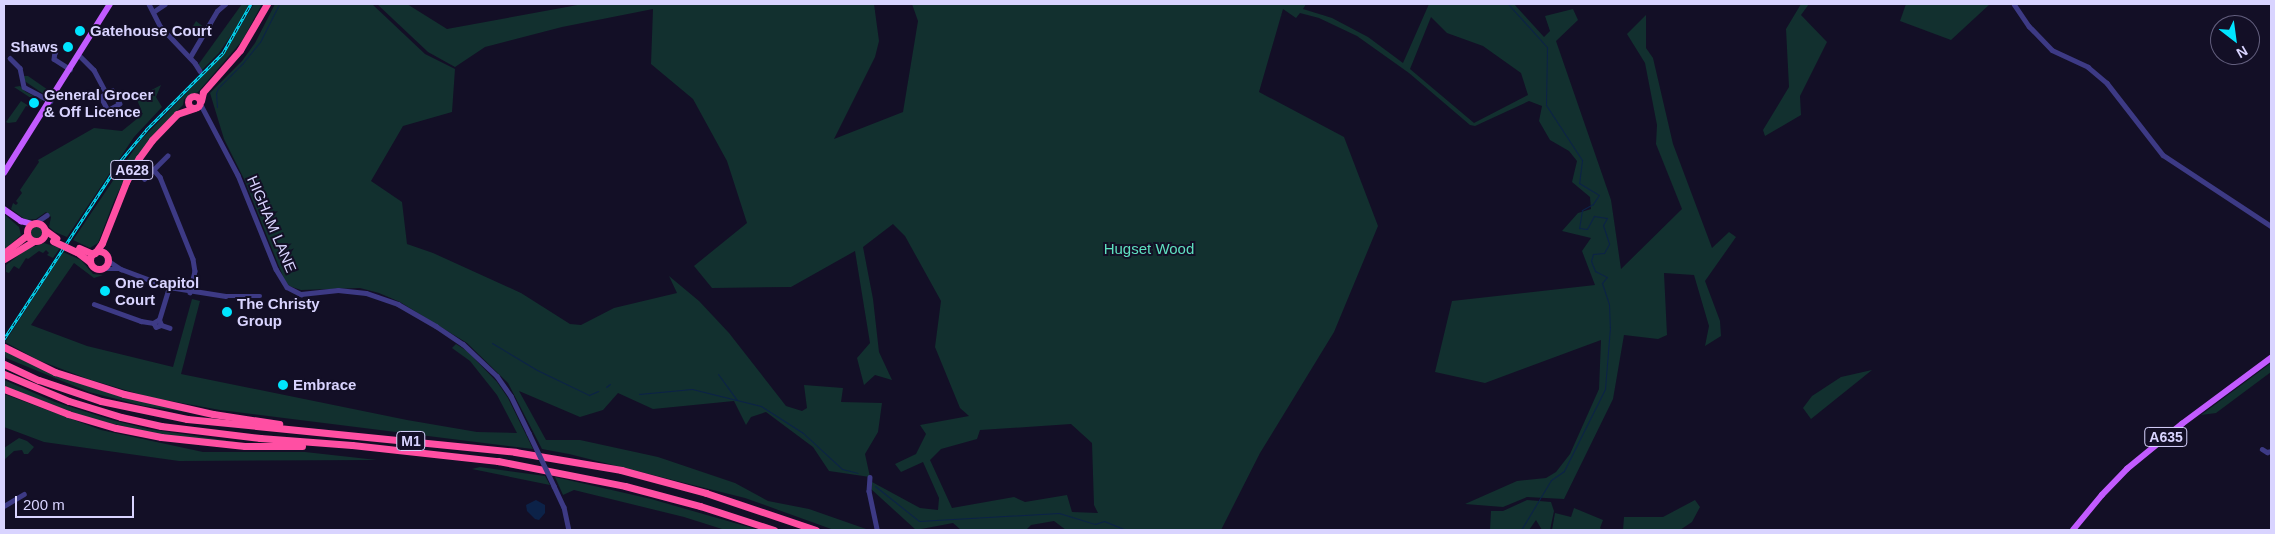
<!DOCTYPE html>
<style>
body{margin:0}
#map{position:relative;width:2275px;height:534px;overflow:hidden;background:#130f26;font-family:Helvetica,sans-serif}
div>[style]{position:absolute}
.green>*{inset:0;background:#12302f}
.round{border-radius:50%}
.water>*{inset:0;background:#0c2248}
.stream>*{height:1px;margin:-0.5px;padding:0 0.5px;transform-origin:0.5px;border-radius:0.5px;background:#0c2248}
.minor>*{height:4.5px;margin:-2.25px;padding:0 2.25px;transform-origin:2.25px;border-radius:2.25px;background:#3d3a85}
.major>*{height:5.5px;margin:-2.75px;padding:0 2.75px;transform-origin:2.75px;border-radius:2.75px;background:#c25bff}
.highway>*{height:7px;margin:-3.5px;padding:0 3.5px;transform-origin:3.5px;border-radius:3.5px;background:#ff4fa3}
.highway>.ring{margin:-3.5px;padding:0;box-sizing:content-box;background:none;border:7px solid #ff4fa3;border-radius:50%}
.rail>*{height:3px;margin-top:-1.5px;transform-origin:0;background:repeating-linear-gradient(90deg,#130f26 0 4px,#00e5ff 0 8px);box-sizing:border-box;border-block:1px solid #00e5ff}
.minor-bridge>*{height:4.5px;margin:-2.25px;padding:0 2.25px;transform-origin:2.25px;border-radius:2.25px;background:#3d3a85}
.highway-bridge>*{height:7px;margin:-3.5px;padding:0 3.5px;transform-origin:3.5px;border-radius:3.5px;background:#ff4fa3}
.dots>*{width:14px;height:14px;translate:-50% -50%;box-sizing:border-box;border:2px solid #130f26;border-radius:50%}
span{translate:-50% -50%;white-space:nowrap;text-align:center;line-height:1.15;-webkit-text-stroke:4px #130f26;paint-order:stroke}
.shield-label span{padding:1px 4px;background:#130f26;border:1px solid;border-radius:4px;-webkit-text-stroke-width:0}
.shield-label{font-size:14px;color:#d9d4ff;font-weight:700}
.poi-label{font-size:15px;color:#d9d4ff;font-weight:700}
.left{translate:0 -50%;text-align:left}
.right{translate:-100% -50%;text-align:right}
.street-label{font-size:15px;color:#d9d4ff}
.park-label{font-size:15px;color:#5fe0c0}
.frame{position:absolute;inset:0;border:5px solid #d9d4ff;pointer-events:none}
.north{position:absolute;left:2210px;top:15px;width:50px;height:50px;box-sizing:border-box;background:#130f26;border:1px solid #625e7d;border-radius:50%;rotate:150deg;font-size:14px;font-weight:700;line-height:20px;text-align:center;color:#d9d4ff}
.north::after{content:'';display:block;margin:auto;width:18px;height:22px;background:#00e5ff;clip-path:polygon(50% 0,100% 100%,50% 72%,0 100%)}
.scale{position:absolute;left:15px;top:496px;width:119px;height:22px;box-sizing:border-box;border:2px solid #d9d4ff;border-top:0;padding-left:6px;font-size:15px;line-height:18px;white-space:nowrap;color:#d9d4ff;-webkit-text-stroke:4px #130f26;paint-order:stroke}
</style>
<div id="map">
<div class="green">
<div style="clip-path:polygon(242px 4px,249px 4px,241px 21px,219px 53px,201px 71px,198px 65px)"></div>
<div style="clip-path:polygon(254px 4px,262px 4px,242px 41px,198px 92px,184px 99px,183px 105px,154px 134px,131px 165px,114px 201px,98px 243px,90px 248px,73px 240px,139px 142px,222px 56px)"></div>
<div style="clip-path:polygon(275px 4px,372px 4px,425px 54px,455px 69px,452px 112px,403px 126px,371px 181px,402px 202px,407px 244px,433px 253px,521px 293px,570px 324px,581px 325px,614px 308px,677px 293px,669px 276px,699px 301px,729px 333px,786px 406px,802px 411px,807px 408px,804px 385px,843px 388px,841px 402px,882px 403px,878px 432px,865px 454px,870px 477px,829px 471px,813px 447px,766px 412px,751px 417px,746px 425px,734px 401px,653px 409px,618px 393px,603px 410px,580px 417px,519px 391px,546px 440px,580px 440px,658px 457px,735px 483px,768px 501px,809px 509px,869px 530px,834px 530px,745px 498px,569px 454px,542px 449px,508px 383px,467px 343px,400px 302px,379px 293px,360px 288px,301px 290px,289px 286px,284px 279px,244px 179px,224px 139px,210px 93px,242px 61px,255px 43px)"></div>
<div style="clip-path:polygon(evenodd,377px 4px,407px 4px,447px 29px,583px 4px,874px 4px,879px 41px,875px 57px,834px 139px,903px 112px,918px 21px,912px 4px,1306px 4px,1303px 9px,1332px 18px,1368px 37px,1403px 63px,1429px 4px,1514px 4px,1544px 37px,1550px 31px,1545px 16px,1573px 9px,1578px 20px,1556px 41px,1611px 200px,1621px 269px,1682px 209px,1656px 144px,1657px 125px,1645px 63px,1627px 34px,1646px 15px,1646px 48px,1653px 58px,1673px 144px,1712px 248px,1729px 232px,1736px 237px,1705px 281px,1720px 321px,1721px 336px,1705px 346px,1709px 326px,1694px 275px,1664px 273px,1667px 335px,1658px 339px,1624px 335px,1613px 399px,1564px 499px,1527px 497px,1503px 507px,1465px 504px,1517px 481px,1546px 478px,1556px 472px,1570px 454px,1599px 389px,1601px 340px,1485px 383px,1435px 372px,1452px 301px,1595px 285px,1582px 251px,1591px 238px,1562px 231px,1578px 213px,1591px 209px,1590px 197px,1572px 182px,1577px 161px,1569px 151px,1550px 140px,1539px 121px,1542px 106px,1529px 101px,1475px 126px,1470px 125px,1409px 73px,1357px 36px,1319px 18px,1300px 13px,1296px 18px,1283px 9px,1259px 92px,1344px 137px,1378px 226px,1334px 332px,1260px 453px,1221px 530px,1066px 530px,1054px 521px,1031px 525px,1026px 530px,961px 530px,953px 523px,916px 530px,871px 489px,872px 482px,920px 508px,938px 510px,939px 498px,923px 462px,901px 472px,895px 464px,916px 454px,926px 434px,920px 425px,969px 416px,960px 408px,935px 347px,941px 301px,905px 236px,893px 224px,863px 247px,873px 299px,879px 352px,892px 380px,875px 375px,864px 385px,857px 358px,870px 343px,855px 251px,791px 287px,712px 288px,694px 266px,747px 223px,727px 161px,693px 99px,651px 64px,653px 9px,562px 27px,485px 47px,455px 67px,428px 52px,377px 4px,1431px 17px,1447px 33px,1483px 46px,1521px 73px,1528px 95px,1474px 123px,1410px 69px,1431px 17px,377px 4px,1071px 424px,1092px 443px,1094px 505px,1098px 513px,1072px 512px,1067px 495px,1025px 502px,1014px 497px,952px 508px,930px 460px,941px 449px,977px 439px,980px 430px,1071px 424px)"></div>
<div style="clip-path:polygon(1801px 4px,1809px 4px,1801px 15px,1827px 42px,1800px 96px,1801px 115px,1765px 136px,1763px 130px,1789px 87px,1786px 29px)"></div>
<div style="clip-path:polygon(1906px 4px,1990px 4px,1951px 40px,1900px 21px)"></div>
<div style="clip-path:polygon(196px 21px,205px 28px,197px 37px,189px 33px)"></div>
<div style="clip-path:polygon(23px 76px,28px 76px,51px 92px,49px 95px,45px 95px,23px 80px)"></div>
<div style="clip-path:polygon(161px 85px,156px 97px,162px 107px,134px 137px,67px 237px,55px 232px,49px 227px,51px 217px,46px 212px,36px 219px,26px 220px,11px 209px,13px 203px,16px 205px,18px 203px,16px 201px,22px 193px,20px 190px,39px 162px,38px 160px,94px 128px,122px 131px,138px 118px,141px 109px,136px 98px)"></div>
<div style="clip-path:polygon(20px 86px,26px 92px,42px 100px,40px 104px,14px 87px)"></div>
<div style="clip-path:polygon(21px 101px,32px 108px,26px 106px,16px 122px,8px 123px,6px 122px)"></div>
<div style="clip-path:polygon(4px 214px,19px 227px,21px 235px,4px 250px)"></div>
<div class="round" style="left:30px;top:226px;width:12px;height:12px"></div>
<div style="clip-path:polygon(44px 243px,60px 248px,53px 258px,47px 255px,49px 253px,46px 250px,43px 253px,39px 251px,28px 259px,26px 258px,19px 269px,14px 266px,9px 273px,6px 272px,6px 265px,27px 249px)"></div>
<div style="clip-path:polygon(63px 252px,81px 260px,93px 274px,103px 275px,94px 278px,74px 263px,31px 325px,87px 346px,173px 367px,192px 299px,200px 301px,181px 374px,407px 420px,477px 432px,517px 433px,497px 395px,470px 361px,452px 348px,456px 344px,467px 351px,497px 382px,508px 398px,533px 449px,220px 410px,149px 397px,88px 379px,38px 360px,5px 342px)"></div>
<div style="clip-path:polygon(4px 350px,62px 377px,99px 390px,207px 415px,144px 406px,89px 392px,6px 358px)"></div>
<div style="clip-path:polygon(2271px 363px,2271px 372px,2216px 413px,2201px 415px)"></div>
<div style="clip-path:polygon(1872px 370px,1811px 419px,1803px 408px,1812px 396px,1841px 377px)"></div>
<div style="clip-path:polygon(4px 380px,55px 402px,112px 420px,148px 429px,243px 443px,162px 435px,88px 418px,4px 386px)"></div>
<div style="clip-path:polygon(4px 394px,101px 430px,203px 452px,305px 452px,377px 460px,179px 461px,44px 442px,4px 427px)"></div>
<div style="clip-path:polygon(19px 438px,27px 441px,34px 447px,28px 454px,24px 454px,22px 450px,14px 451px,4px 460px,4px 448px)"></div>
<div style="clip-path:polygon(480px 467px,545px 476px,550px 485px,472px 469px)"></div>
<div style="clip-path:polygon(555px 477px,651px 499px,759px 530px,722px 529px,684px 517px,574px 490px,563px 495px)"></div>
<div style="clip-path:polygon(1527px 500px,1551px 502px,1554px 511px,1550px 530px,1542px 530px,1536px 520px,1529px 530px,1490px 530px,1491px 511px,1503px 511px)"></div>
<div style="clip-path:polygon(1695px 500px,1700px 507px,1692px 522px,1680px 530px,1623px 530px,1624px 517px,1663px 517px)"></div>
<div style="clip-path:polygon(1574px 508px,1603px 520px,1600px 528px,1602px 530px,1552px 530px,1555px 513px,1571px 517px)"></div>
</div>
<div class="water">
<div style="clip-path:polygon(536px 500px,545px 505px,545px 513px,539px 520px,535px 519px,527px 511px,526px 505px)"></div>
</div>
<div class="stream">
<div style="left:1508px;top:4px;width:58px;rotate:47.8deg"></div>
<div style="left:1547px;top:47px;width:58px;rotate:91deg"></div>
<div style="left:1546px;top:105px;width:66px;rotate:56.8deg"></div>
<div style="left:1582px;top:160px;width:23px;rotate:97deg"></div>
<div style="left:1579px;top:183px;width:23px;rotate:31deg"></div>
<div style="left:1599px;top:195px;width:11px;rotate:124deg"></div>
<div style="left:1593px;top:204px;width:13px;rotate:151deg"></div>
<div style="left:1582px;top:210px;width:18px;rotate:99deg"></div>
<div style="left:1579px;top:228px;width:8px;rotate:7deg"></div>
<div style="left:1587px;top:229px;width:15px;rotate:-62deg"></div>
<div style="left:1594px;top:216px;width:13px;rotate:9deg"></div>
<div style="left:1607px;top:218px;width:8px;rotate:120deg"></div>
<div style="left:1603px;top:225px;width:20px;rotate:72deg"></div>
<div style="left:1609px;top:244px;width:10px;rotate:119deg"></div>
<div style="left:1604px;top:253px;width:11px;rotate:175deg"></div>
<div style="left:1593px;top:254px;width:7px;rotate:106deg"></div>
<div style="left:1591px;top:261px;width:11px;rotate:68deg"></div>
<div style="left:1595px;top:271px;width:13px;rotate:27deg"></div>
<div style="left:1607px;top:277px;width:8px;rotate:130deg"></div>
<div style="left:1602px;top:283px;width:22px;rotate:72deg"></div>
<div style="left:1609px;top:304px;width:23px;rotate:88deg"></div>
<div style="left:1610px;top:327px;width:62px;rotate:94.6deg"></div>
<div style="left:1605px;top:389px;width:92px;rotate:116.6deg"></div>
<div style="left:1564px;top:471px;width:16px;rotate:145deg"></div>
<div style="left:1551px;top:480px;width:58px;rotate:121deg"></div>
<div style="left:217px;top:107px;width:14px;rotate:-94deg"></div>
<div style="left:216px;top:93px;width:5px;rotate:-68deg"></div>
<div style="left:218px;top:88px;width:34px;rotate:-45deg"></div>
<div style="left:242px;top:64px;width:28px;rotate:-51deg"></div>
<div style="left:260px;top:42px;width:42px;rotate:-63.4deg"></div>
<div style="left:492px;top:343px;width:52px;rotate:31deg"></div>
<div style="left:537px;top:370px;width:58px;rotate:25.7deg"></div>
<div style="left:589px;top:395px;width:10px;rotate:-24deg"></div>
<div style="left:718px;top:374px;width:32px;rotate:54deg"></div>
<div style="left:606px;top:387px;width:5px;rotate:-37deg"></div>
<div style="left:639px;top:394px;width:53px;rotate:-5.4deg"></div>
<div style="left:692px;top:389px;width:71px;rotate:13.8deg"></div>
<div style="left:761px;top:406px;width:50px;rotate:32.7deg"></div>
<div style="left:803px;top:433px;width:53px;rotate:42.7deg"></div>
<div style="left:842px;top:469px;width:16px;rotate:14deg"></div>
<div style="left:875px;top:486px;width:56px;rotate:38.5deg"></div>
<div style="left:919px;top:521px;width:140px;rotate:-3.3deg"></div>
<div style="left:1059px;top:513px;width:38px;rotate:17deg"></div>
<div style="left:1095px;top:524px;width:9px;rotate:-18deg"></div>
<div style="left:1104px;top:521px;width:24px;rotate:22deg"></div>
</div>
<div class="minor">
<div style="left:149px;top:4px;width:25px;rotate:63deg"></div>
<div style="left:160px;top:26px;width:51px;rotate:46.6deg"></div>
<div style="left:195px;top:63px;width:9px;rotate:58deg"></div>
<div style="left:2014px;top:4px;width:27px;rotate:56deg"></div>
<div style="left:2029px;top:26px;width:33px;rotate:46deg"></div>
<div style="left:2052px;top:50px;width:40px;rotate:25deg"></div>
<div style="left:2088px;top:67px;width:25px;rotate:40deg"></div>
<div style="left:2107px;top:83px;width:91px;rotate:52.1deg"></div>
<div style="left:2163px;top:155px;width:129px;rotate:33.3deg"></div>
<div style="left:153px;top:12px;width:14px;rotate:-34deg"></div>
<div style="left:48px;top:47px;width:9px;rotate:36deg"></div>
<div style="left:55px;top:52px;width:7px;rotate:98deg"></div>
<div style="left:54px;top:59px;width:19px;rotate:32deg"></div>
<div style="left:79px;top:55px;width:21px;rotate:45deg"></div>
<div style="left:94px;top:70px;width:27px;rotate:62deg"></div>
<div style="left:107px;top:94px;width:7px;rotate:153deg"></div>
<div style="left:101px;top:97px;width:15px;rotate:62deg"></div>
<div style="left:108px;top:110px;width:13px;rotate:-29deg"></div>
<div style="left:119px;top:104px;width:15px;rotate:-118deg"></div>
<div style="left:112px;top:91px;width:6px;rotate:149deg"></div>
<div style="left:190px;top:57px;width:53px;rotate:-59.6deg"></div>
<div style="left:217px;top:11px;width:11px;rotate:-41deg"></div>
<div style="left:10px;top:58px;width:14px;rotate:45deg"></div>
<div style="left:20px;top:68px;width:19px;rotate:78deg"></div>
<div style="left:24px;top:87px;width:30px;rotate:28deg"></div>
<div style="left:200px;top:103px;width:81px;rotate:62.2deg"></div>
<div style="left:238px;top:175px;width:101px;rotate:68deg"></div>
<div style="left:276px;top:269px;width:21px;rotate:59deg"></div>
<div style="left:287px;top:287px;width:16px;rotate:27deg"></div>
<div style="left:301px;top:294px;width:37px;rotate:-6deg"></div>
<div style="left:338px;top:290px;width:28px;rotate:6deg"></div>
<div style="left:366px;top:293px;width:34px;rotate:19deg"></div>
<div style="left:398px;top:304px;width:44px;rotate:30.1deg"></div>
<div style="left:436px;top:326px;width:32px;rotate:34deg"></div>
<div style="left:463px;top:344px;width:47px;rotate:43.3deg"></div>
<div style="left:497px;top:376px;width:24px;rotate:55deg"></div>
<div style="left:511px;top:396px;width:41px;rotate:64.1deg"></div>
<div style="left:153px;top:169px;width:11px;rotate:49deg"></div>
<div style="left:160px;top:177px;width:88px;rotate:68.1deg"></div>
<div style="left:193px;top:259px;width:12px;rotate:81deg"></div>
<div style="left:195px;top:271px;width:22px;rotate:103deg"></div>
<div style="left:144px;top:179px;width:33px;rotate:-45deg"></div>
<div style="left:35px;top:223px;width:14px;rotate:-34deg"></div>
<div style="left:107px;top:260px;width:17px;rotate:33deg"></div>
<div style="left:121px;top:269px;width:51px;rotate:20.6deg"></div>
<div style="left:169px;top:287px;width:57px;rotate:9.1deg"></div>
<div style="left:225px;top:296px;width:35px"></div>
<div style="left:100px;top:269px;width:19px"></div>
<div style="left:94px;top:304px;width:50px;rotate:19.9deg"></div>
<div style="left:141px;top:321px;width:13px;rotate:9deg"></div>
<div style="left:159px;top:320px;width:6px;rotate:149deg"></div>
<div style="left:154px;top:323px;width:4px;rotate:63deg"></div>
<div style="left:156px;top:327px;width:5px;rotate:-22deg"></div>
<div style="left:161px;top:325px;width:5px;rotate:-112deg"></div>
<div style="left:159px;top:320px;width:34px;rotate:-73deg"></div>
<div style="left:161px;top:325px;width:9px;rotate:18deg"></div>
<div style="left:2262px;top:449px;width:6px;rotate:31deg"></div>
<div style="left:2267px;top:452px;width:4px;rotate:-14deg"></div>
<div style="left:870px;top:477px;width:14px;rotate:94deg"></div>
<div style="left:869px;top:491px;width:40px;rotate:78deg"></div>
<div style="left:554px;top:486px;width:23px;rotate:65deg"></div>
<div style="left:564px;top:507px;width:24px;rotate:78deg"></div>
<div style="left:4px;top:506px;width:23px;rotate:-31deg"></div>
</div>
<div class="major">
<div style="left:4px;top:173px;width:199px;rotate:-57.9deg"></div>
<div style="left:4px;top:209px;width:21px;rotate:35deg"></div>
<div style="left:21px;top:221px;width:11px;rotate:15deg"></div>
<div style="left:2073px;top:530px;width:45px;rotate:-50.4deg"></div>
<div style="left:2102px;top:495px;width:36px;rotate:-46deg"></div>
<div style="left:2127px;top:469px;width:71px;rotate:-39.3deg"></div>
<div style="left:2182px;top:424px;width:111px;rotate:-36.6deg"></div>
</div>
<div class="highway">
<div class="ring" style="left:188px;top:96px;width:5px;height:5px"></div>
<div style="left:201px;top:101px;width:9px;rotate:-77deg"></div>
<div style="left:203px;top:92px;width:56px;rotate:-48.6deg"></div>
<div style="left:240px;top:50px;width:53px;rotate:-59.6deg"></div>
<div class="ring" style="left:27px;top:223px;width:11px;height:11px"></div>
<div style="left:45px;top:230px;width:14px;rotate:36deg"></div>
<div style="left:79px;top:248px;width:15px;rotate:23deg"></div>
<div class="ring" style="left:90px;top:251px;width:11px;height:11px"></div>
<div style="left:77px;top:252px;width:16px;rotate:38deg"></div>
<div style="left:4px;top:253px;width:29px;rotate:-38deg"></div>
<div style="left:95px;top:253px;width:12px;rotate:-55deg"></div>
<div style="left:102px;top:243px;width:66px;rotate:-68.5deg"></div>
<div style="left:126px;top:182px;width:27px;rotate:-62deg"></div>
<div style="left:139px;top:158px;width:22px;rotate:-54deg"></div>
<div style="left:152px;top:140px;width:36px;rotate:-46deg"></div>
<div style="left:177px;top:114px;width:18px;rotate:-19deg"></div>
<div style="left:4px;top:259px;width:35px;rotate:-31deg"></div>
<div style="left:4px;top:347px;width:57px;rotate:26.1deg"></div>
<div style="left:55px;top:372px;width:72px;rotate:17.7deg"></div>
<div style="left:124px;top:394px;width:91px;rotate:12.7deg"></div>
<div style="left:213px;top:414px;width:67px;rotate:8.6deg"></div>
<div style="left:4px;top:364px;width:38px;rotate:25deg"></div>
<div style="left:39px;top:380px;width:65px;rotate:18.7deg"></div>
<div style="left:101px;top:401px;width:88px;rotate:11.8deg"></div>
<div style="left:187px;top:419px;width:330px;rotate:5.7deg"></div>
<div style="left:515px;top:452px;width:108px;rotate:9.6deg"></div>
<div style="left:621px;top:470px;width:88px;rotate:15.1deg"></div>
<div style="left:706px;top:493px;width:116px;rotate:18.6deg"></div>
<div style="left:4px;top:374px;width:70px;rotate:22.6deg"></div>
<div style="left:69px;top:401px;width:54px;rotate:17.1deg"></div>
<div style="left:121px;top:417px;width:41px;rotate:12.7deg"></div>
<div style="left:161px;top:426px;width:100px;rotate:6.9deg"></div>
<div style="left:260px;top:438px;width:92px;rotate:4.4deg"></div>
<div style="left:352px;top:445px;width:147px;rotate:6.3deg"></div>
<div style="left:498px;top:461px;width:129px;rotate:11.1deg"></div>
<div style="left:625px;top:486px;width:78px;rotate:14.9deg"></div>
<div style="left:700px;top:506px;width:78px;rotate:18deg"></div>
<div style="left:4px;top:389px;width:69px;rotate:21.3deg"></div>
<div style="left:68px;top:414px;width:50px;rotate:16.3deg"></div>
<div style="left:116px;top:428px;width:46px;rotate:11.3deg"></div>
<div style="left:161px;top:437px;width:84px;rotate:6.1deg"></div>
<div style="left:245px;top:446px;width:57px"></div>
</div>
<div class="rail">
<div style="left:4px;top:339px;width:215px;rotate:-56.8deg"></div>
<div style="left:122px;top:159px;width:38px;rotate:-50deg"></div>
<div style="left:146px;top:130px;width:109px;rotate:-45deg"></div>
<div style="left:223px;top:53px;width:56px;rotate:-60.3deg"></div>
</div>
<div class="minor-bridge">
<div style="left:529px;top:433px;width:59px;rotate:64.7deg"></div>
</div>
<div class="highway-bridge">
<div style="left:53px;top:241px;width:26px;rotate:25deg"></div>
</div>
<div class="dots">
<div style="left:80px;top:31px;background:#00e5ff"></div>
<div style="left:68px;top:47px;background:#00e5ff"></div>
<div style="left:34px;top:103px;background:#00e5ff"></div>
<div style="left:105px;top:291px;background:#00e5ff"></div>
<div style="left:227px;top:312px;background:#00e5ff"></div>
<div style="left:283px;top:385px;background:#00e5ff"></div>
</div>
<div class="shield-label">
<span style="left:132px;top:170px">A628</span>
<span style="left:2166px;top:437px">A635</span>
<span style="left:411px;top:441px">M1</span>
</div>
<div class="poi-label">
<span class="left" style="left:90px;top:31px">Gatehouse Court</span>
<span class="right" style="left:58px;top:47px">Shaws</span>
<span class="left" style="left:44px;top:103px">General Grocer<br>&amp; Off Licence</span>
<span class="left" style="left:115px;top:291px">One Capitol<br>Court</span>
<span class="left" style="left:237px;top:312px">The Christy<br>Group</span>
<span class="left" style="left:293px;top:385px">Embrace</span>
</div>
<div class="street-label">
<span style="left:272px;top:224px;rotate:67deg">HIGHAM LANE</span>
</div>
<div class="park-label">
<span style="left:1149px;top:249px">Hugset Wood</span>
</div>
<div class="frame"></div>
<div class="north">N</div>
<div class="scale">200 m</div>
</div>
